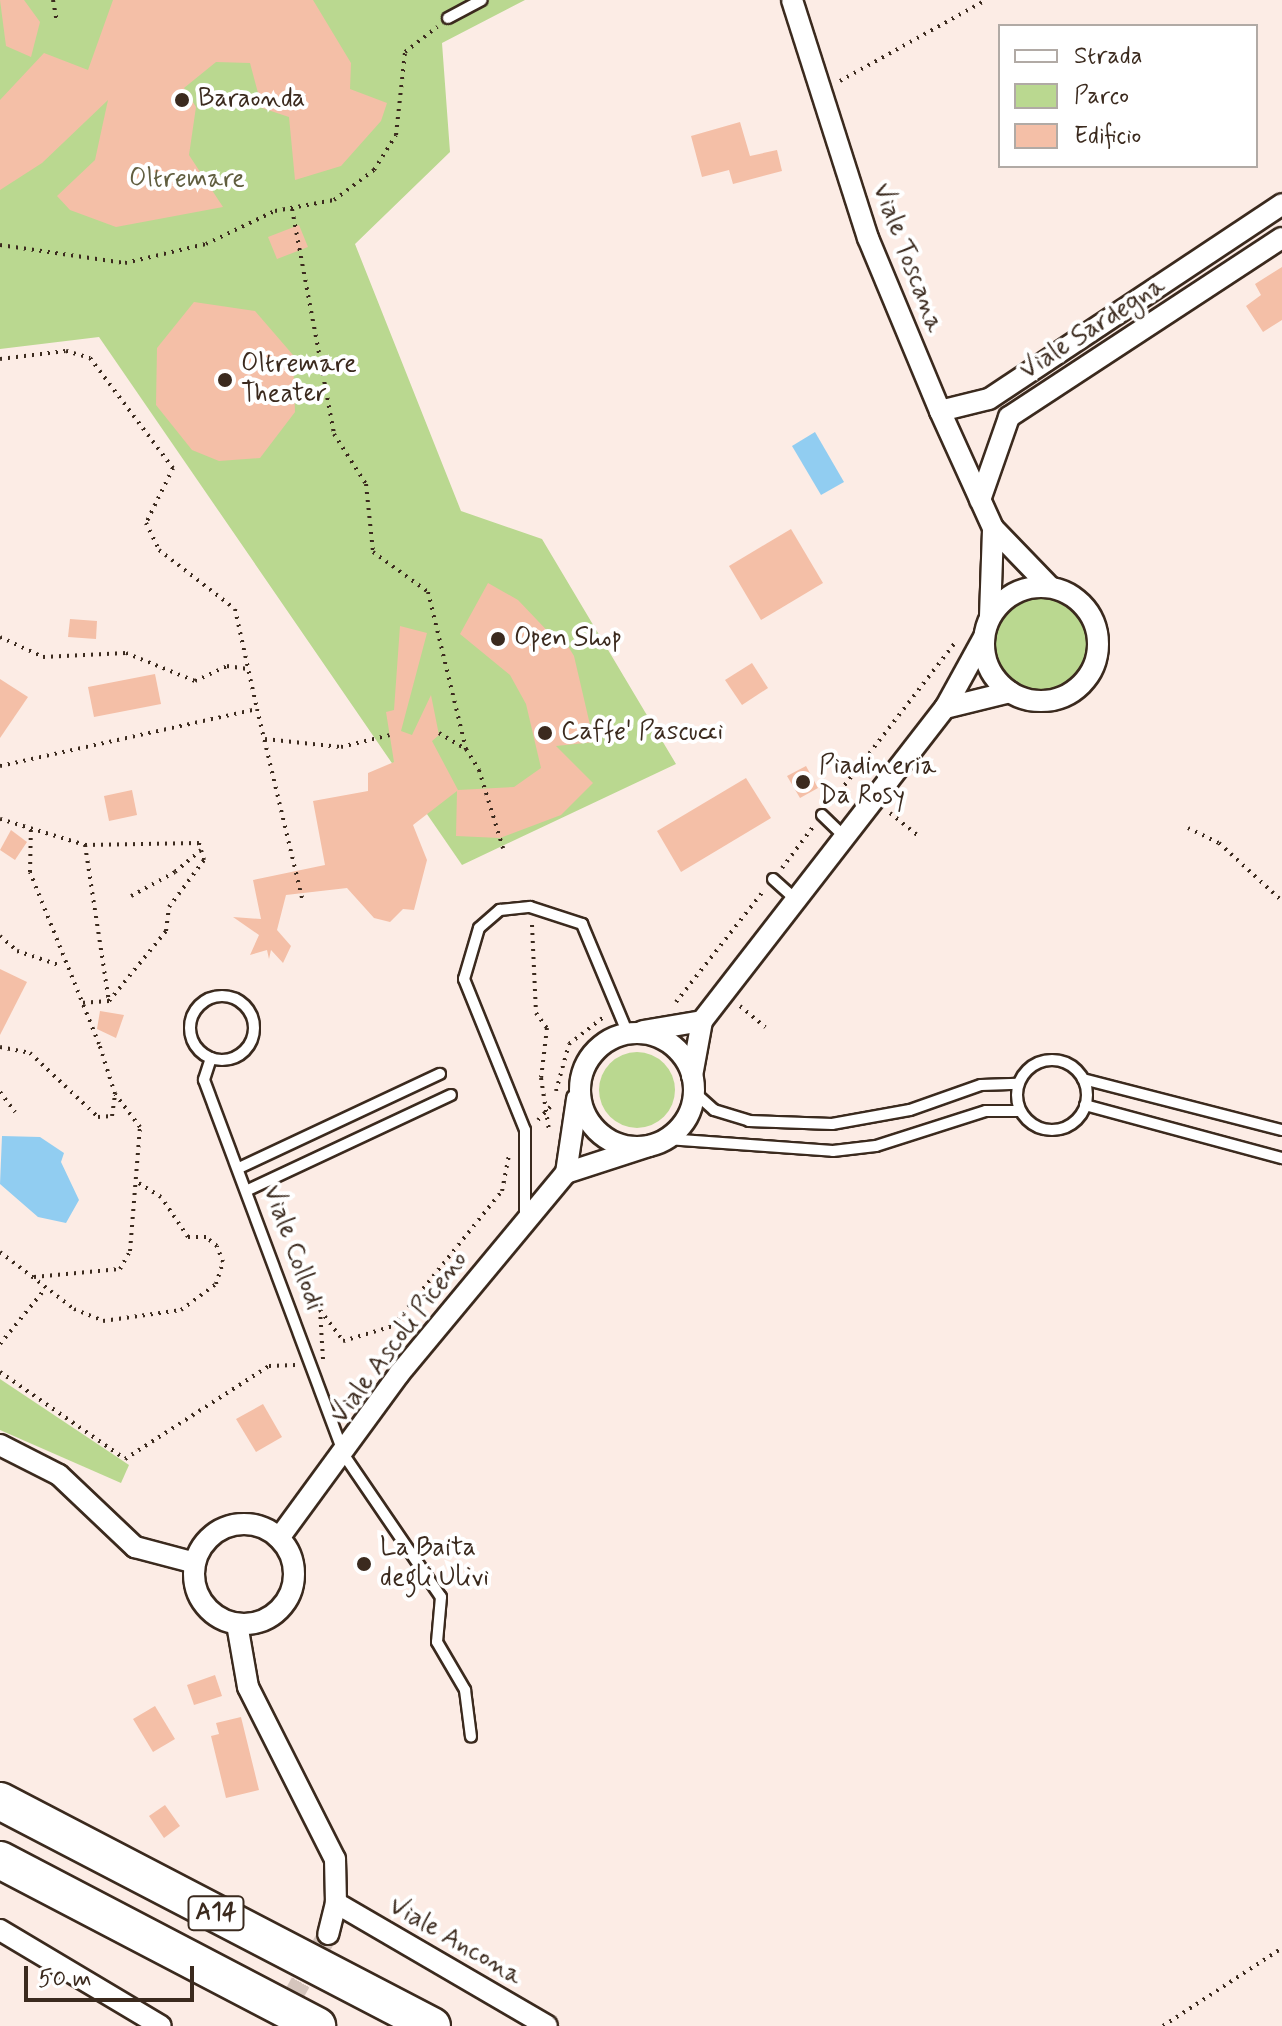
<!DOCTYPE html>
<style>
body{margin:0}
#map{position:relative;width:1282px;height:2026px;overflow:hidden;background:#fcece5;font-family:Mynerve,sans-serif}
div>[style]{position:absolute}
.green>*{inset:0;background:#bad890}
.round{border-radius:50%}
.water>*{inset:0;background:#91cdf1}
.building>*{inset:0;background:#f4bfa7}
.minor-tunnel>*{height:20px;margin-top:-10px;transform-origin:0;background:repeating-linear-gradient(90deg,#d5c5bd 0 20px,transparent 0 30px)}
.path>*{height:4px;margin-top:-2px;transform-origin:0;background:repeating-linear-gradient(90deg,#3b2a1e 0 2px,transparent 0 8px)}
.roads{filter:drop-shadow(2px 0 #3b2a1e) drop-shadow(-2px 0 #3b2a1e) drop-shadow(0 2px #3b2a1e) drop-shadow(0 -2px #3b2a1e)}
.service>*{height:10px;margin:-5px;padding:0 5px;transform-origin:5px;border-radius:5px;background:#fff}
.service>.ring{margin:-5px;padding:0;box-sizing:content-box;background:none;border:10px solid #fff;border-radius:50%}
.minor>*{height:20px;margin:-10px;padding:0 10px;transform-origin:10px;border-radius:10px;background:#fff}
.minor>.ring{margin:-10px;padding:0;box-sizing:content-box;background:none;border:20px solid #fff;border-radius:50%}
.motorway>*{height:36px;margin:-18px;padding:0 18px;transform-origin:18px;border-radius:18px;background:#fff}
.dots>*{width:22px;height:22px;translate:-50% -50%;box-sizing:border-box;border:4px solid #fff;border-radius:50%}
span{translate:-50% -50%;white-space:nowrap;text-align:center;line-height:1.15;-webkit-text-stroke:8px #fff;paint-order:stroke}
.shield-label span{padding:2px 6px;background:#fff;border:2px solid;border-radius:6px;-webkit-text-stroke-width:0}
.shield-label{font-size:24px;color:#3b2a1e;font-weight:700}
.poi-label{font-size:26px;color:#3b2a1e}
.left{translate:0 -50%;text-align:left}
.park-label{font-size:26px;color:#615e40}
.street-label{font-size:26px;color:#3b2a1e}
.legend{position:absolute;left:998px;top:24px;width:260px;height:144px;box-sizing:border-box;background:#fff;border:2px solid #b1aaa5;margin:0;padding:10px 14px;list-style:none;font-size:24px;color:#3b2a1e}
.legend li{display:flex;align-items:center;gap:16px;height:40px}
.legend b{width:40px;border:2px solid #b1aaa5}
.scale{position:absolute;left:24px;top:1966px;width:170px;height:36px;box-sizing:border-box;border:4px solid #3b2a1e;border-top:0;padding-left:10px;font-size:24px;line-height:28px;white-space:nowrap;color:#3b2a1e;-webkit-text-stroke:6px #fff;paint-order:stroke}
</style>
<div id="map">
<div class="green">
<div style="clip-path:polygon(0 0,525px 0,442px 43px,450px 152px,355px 244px,461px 511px,542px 539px,676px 764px,462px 865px,99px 337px,0 349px)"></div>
<div class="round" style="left:992px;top:595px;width:98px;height:98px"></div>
<div class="round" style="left:599px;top:1052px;width:76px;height:76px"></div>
<div style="clip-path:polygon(0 1379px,129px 1465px,121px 1483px,0 1430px)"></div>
</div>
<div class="water">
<div style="clip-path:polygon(815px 432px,844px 482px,821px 495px,792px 446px)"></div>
<div style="clip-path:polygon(2px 1136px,40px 1137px,64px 1153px,61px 1162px,79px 1200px,66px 1223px,38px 1217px,0 1184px)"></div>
</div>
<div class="building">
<div style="clip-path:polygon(0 0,24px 0,40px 22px,31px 57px,6px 46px)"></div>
<div style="clip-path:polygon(113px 0,313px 0,351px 63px,350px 89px,387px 103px,381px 121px,341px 166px,295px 180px,289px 117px,262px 108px,250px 63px,216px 62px,184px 88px,196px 107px,189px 155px,223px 207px,116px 227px,70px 210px,57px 196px,95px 160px,108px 100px,42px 163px,0 190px,0 100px,44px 53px,88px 70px)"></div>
<div style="clip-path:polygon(740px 122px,750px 156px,777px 150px,782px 171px,733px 184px,729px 170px,702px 177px,691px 136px)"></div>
<div style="clip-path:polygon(299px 225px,308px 247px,277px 259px,268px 237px)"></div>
<div style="clip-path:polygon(1282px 267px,1282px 320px,1263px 332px,1246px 306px,1261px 295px,1255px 284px)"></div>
<div style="clip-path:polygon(194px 302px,255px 311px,293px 355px,295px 412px,260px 458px,219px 461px,192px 450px,156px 405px,157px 348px)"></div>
<div style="clip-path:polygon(791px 529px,823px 583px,761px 620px,729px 566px)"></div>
<div style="clip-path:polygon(488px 583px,518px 600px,557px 641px,563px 638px,574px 656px,594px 742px,556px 746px,593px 783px,561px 815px,500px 838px,456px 836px,457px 791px,413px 825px,427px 860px,414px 910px,403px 909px,390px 922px,374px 918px,347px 888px,286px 895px,277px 930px,291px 946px,283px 963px,271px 950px,269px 959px,267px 950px,250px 955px,259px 935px,233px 917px,261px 919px,253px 880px,325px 865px,313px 801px,368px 791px,368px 773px,394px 762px,386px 712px,394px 710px,400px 626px,427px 633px,401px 731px,412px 735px,431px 695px,439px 735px,432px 741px,458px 790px,514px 787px,541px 768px,526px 704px,510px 675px,460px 634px)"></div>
<div style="clip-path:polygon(70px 619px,97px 621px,96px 639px,68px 637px)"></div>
<div style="clip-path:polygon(752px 663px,768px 688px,742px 705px,725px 680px)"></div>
<div style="clip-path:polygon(155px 674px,161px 704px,94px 717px,88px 687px)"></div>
<div style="clip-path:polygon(0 679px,28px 697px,0 738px)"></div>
<div style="clip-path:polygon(806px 766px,818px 788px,800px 798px,787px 776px)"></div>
<div style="clip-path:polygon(746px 778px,771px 818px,681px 872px,657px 831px)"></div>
<div style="clip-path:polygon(132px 790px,137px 815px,109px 821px,104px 796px)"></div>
<div style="clip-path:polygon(11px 830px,27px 842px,15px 860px,0 850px)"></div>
<div style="clip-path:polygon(0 969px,27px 982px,0 1035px)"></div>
<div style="clip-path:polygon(100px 1011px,124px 1015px,116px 1038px,97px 1029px)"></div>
<div style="clip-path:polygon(263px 1404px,282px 1437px,256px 1452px,236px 1419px)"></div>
<div style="clip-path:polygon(215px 1675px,222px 1696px,194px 1705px,187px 1685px)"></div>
<div style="clip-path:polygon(155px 1706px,175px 1739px,153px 1752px,133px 1719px)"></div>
<div style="clip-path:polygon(241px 1717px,259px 1790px,226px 1798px,211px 1736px,219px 1734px,216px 1723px)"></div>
<div style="clip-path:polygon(165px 1805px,180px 1826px,164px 1838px,149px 1816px)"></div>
</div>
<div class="minor-tunnel">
<div style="left:276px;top:2026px;width:106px;rotate:-60.5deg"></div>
</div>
<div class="path">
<div style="left:53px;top:0;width:22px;rotate:80deg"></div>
<div style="left:840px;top:81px;width:167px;rotate:-29deg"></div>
<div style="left:292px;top:209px;width:229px;rotate:79.4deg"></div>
<div style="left:334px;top:434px;width:59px;rotate:57.4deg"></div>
<div style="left:366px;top:484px;width:68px;rotate:84.1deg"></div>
<div style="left:373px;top:552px;width:68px;rotate:36deg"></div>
<div style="left:428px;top:592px;width:162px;rotate:76.4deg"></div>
<div style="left:0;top:245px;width:126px;rotate:8.2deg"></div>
<div style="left:125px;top:263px;width:83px;rotate:-13.2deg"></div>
<div style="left:206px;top:244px;width:76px;rotate:-25.6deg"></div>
<div style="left:275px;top:211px;width:60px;rotate:-10.6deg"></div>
<div style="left:334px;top:200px;width:50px;rotate:-36.9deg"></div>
<div style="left:374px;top:170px;width:41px;rotate:-57.8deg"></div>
<div style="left:396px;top:135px;width:83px;rotate:-83.8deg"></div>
<div style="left:405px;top:52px;width:41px;rotate:-38deg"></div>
<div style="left:0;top:359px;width:66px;rotate:-6.9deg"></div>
<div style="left:66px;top:351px;width:25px;rotate:16deg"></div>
<div style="left:90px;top:358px;width:138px;rotate:53deg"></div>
<div style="left:173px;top:468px;width:61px;rotate:116.1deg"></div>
<div style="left:146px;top:523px;width:30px;rotate:64deg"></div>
<div style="left:159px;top:550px;width:96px;rotate:37.8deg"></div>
<div style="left:235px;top:609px;width:102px;rotate:77.6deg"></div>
<div style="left:0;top:637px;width:47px;rotate:24.9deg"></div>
<div style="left:43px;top:657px;width:83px;rotate:-2.8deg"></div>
<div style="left:126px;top:653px;width:74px;rotate:22.1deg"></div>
<div style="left:195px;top:681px;width:35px;rotate:-25deg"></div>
<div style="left:227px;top:666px;width:21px;rotate:8deg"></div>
<div style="left:439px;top:733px;width:31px;rotate:31deg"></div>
<div style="left:466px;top:749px;width:25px;rotate:58deg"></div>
<div style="left:479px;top:770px;width:82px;rotate:72.9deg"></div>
<div style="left:265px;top:739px;width:76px;rotate:6deg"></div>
<div style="left:341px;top:747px;width:50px;rotate:-13.8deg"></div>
<div style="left:0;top:766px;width:263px;rotate:-12.5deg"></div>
<div style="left:257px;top:709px;width:198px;rotate:76.6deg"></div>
<div style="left:830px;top:804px;width:204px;rotate:-52.2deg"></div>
<div style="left:890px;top:813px;width:38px;rotate:39deg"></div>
<div style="left:0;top:819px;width:89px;rotate:17deg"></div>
<div style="left:85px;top:845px;width:158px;rotate:81.3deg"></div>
<div style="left:109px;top:1001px;width:29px;rotate:176deg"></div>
<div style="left:1188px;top:828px;width:34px;rotate:26deg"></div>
<div style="left:1219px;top:843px;width:86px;rotate:42.6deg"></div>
<div style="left:85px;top:845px;width:114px;rotate:-1deg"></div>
<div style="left:199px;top:843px;width:7px;rotate:74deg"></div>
<div style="left:201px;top:850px;width:34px;rotate:140deg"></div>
<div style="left:175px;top:872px;width:50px;rotate:151.4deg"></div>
<div style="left:782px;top:868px;width:51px;rotate:-52.9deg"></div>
<div style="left:532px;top:925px;width:88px;rotate:87.4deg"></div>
<div style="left:536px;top:1013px;width:19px;rotate:54deg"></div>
<div style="left:547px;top:1028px;width:50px;rotate:96.8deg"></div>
<div style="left:541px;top:1078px;width:53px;rotate:81.3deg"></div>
<div style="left:0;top:936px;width:23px;rotate:41deg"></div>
<div style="left:17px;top:951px;width:47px;rotate:18.4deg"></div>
<div style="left:109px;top:1001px;width:90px;rotate:-50.8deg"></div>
<div style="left:166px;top:931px;width:24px;rotate:-83deg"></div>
<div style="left:169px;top:907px;width:59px;rotate:-53.3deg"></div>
<div style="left:204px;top:860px;width:10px;rotate:-107deg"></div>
<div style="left:676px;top:1002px;width:142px;rotate:-51.8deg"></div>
<div style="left:740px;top:1006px;width:33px;rotate:40deg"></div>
<div style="left:0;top:1047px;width:31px;rotate:11deg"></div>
<div style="left:30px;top:1053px;width:93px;rotate:43.3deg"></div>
<div style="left:98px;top:1117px;width:14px;rotate:-4deg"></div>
<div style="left:112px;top:1116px;width:22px;rotate:-82deg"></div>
<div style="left:115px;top:1094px;width:52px;rotate:-107.7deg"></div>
<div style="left:99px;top:1044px;width:185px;rotate:-111.9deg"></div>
<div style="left:30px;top:872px;width:48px;rotate:-88.8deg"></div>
<div style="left:556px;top:1091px;width:49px;rotate:-74.5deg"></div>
<div style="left:569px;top:1044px;width:46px;rotate:-37.9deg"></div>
<div style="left:0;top:1092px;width:25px;rotate:53deg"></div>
<div style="left:538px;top:1120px;width:22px;rotate:-47deg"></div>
<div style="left:0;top:1252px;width:93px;rotate:37.6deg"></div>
<div style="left:74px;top:1309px;width:31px;rotate:22deg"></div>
<div style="left:103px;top:1321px;width:79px;rotate:-8deg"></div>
<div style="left:181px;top:1310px;width:44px;rotate:-36.6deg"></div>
<div style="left:216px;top:1284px;width:23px;rotate:-72deg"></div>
<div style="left:223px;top:1262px;width:17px;rotate:-111deg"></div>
<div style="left:217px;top:1246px;width:14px;rotate:-141deg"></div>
<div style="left:206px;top:1237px;width:18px;rotate:180deg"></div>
<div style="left:188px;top:1237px;width:48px;rotate:-124deg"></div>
<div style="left:161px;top:1197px;width:28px;rotate:-148deg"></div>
<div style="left:34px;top:1277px;width:86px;rotate:-5.3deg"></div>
<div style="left:120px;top:1269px;width:21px;rotate:-61deg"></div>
<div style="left:130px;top:1251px;width:124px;rotate:-85.4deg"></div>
<div style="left:140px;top:1127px;width:41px;rotate:-127.1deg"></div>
<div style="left:0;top:1344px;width:71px;rotate:-50.7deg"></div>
<div style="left:323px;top:1359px;width:49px;rotate:-93.5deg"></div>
<div style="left:320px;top:1310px;width:39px;rotate:53deg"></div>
<div style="left:343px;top:1341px;width:52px;rotate:-16.7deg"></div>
<div style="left:393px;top:1326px;width:174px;rotate:-51.1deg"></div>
<div style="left:502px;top:1191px;width:38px;rotate:-79deg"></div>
<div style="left:0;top:1372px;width:152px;rotate:34.8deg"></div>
<div style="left:125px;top:1459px;width:171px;rotate:-32.9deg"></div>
<div style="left:269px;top:1366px;width:26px;rotate:-2deg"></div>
<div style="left:1163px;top:2026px;width:142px;rotate:-33.2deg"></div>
</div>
<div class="roads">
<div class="service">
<div style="left:448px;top:18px;width:38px;rotate:-28deg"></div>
<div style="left:822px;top:815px;width:32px;rotate:44deg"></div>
<div style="left:773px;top:879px;width:31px;rotate:42deg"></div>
<div class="ring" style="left:190px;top:996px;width:54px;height:54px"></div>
<div style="left:211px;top:1058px;width:23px;rotate:108deg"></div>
<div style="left:204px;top:1080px;width:400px;rotate:69.5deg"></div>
<div style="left:344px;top:1455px;width:172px;rotate:55.7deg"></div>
<div style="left:441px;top:1597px;width:45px;rotate:95.1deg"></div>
<div style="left:437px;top:1642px;width:56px;rotate:59.7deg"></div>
<div style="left:465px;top:1690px;width:47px;rotate:82.7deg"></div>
<div class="ring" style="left:1017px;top:1060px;width:60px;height:60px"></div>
<div style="left:1083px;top:1079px;width:205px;rotate:14.4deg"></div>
<div style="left:694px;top:1092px;width:27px;rotate:42deg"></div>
<div style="left:714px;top:1110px;width:37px;rotate:17deg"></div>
<div style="left:749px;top:1121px;width:83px;rotate:2.1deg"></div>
<div style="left:832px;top:1124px;width:79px;rotate:-10.2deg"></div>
<div style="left:910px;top:1110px;width:75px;rotate:-19.4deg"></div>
<div style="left:981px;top:1085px;width:37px;rotate:-2deg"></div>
<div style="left:1085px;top:1105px;width:204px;rotate:15.1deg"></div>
<div style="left:667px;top:1139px;width:166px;rotate:4.1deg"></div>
<div style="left:833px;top:1151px;width:43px;rotate:-6.6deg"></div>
<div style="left:876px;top:1146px;width:115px;rotate:-17.7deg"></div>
<div style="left:986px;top:1111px;width:34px"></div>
<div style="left:239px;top:1168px;width:222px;rotate:-25.1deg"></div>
<div style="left:248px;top:1190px;width:224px;rotate:-25.1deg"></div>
<div style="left:525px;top:1217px;width:87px;rotate:-90deg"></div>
<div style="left:525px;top:1130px;width:163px;rotate:-112deg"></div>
<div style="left:464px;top:979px;width:53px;rotate:-73.6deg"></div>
<div style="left:479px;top:928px;width:28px;rotate:-41deg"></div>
<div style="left:500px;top:910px;width:30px;rotate:-6deg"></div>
<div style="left:530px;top:907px;width:55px;rotate:18.1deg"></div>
<div style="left:582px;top:924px;width:119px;rotate:67.3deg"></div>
</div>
<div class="minor">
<div style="left:792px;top:0;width:250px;rotate:72.3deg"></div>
<div style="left:868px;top:238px;width:187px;rotate:67.4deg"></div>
<div style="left:940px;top:411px;width:128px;rotate:65.6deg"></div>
<div style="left:993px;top:528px;width:82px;rotate:46deg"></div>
<div style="left:940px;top:411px;width:50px;rotate:-13.8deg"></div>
<div style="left:989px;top:399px;width:352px;rotate:-33.6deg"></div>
<div style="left:980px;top:500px;width:88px;rotate:-70.7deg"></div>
<div style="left:1009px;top:417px;width:326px;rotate:-33.3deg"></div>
<div class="ring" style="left:984px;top:587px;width:94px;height:94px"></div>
<div style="left:990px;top:616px;width:88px;rotate:-88deg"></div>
<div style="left:945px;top:708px;width:67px;rotate:-13.8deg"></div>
<div style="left:643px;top:1031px;width:60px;rotate:-9.6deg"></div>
<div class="ring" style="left:580px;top:1033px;width:94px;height:94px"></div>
<div style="left:692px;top:1076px;width:56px;rotate:-79.7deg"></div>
<div style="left:702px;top:1021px;width:396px;rotate:-52.2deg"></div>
<div style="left:945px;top:708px;width:81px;rotate:-61.2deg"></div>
<div style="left:566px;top:1173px;width:75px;rotate:-81.5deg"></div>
<div style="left:0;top:1445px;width:66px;rotate:27deg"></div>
<div style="left:59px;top:1475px;width:105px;rotate:43.5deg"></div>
<div style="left:135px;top:1547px;width:62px;rotate:14.9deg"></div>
<div class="ring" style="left:194px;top:1524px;width:80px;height:80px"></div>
<div style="left:279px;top:1538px;width:203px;rotate:-53.8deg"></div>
<div style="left:399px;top:1374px;width:261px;rotate:-50.3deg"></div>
<div style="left:566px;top:1173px;width:87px;rotate:-18deg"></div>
<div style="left:237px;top:1624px;width:64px;rotate:80.1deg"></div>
<div style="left:248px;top:1687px;width:193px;rotate:63.2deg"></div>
<div style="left:335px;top:1859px;width:44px;rotate:88.7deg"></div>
<div style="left:336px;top:1903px;width:32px;rotate:104deg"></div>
<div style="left:336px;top:1903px;width:244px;rotate:30.2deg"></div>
<div style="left:0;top:1930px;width:187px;rotate:30.8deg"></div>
</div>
<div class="motorway">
<div style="left:0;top:1801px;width:487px;rotate:27.5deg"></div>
<div style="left:0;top:1860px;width:358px;rotate:27.6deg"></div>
</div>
</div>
<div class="dots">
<div style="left:182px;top:100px;background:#3b2a1e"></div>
<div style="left:225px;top:380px;background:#3b2a1e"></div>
<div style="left:498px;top:639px;background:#3b2a1e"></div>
<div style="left:545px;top:733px;background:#3b2a1e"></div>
<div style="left:803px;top:782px;background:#3b2a1e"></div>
<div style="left:364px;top:1564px;background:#3b2a1e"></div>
</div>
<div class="shield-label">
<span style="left:216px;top:1913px">A14</span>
</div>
<div class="poi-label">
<span class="left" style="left:198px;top:100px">Baraonda</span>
<span class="left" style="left:241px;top:380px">Oltremare<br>Theater</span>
<span class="left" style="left:514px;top:639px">Open Shop</span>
<span class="left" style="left:561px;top:733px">Caffe' Pascucci</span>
<span class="left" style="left:819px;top:782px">Piadineria<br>Da Rosy</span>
<span class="left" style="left:380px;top:1564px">La Baita<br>degli Ulivi</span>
</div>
<div class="park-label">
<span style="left:187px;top:180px">Oltremare</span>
</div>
<div class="street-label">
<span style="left:907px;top:258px;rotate:69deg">Viale Toscana</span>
<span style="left:1093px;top:329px;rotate:-33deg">Viale Sardegna</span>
<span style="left:292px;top:1248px;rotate:70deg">Viale Collodi</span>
<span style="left:400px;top:1338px;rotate:-53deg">Viale Ascoli Piceno</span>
<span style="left:455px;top:1942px;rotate:30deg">Viale Ancona</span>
</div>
<ul class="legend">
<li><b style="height:10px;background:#fff"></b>Strada</li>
<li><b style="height:22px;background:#bad890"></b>Parco</li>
<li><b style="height:22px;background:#f4bfa7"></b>Edificio</li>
</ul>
<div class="scale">50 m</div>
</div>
